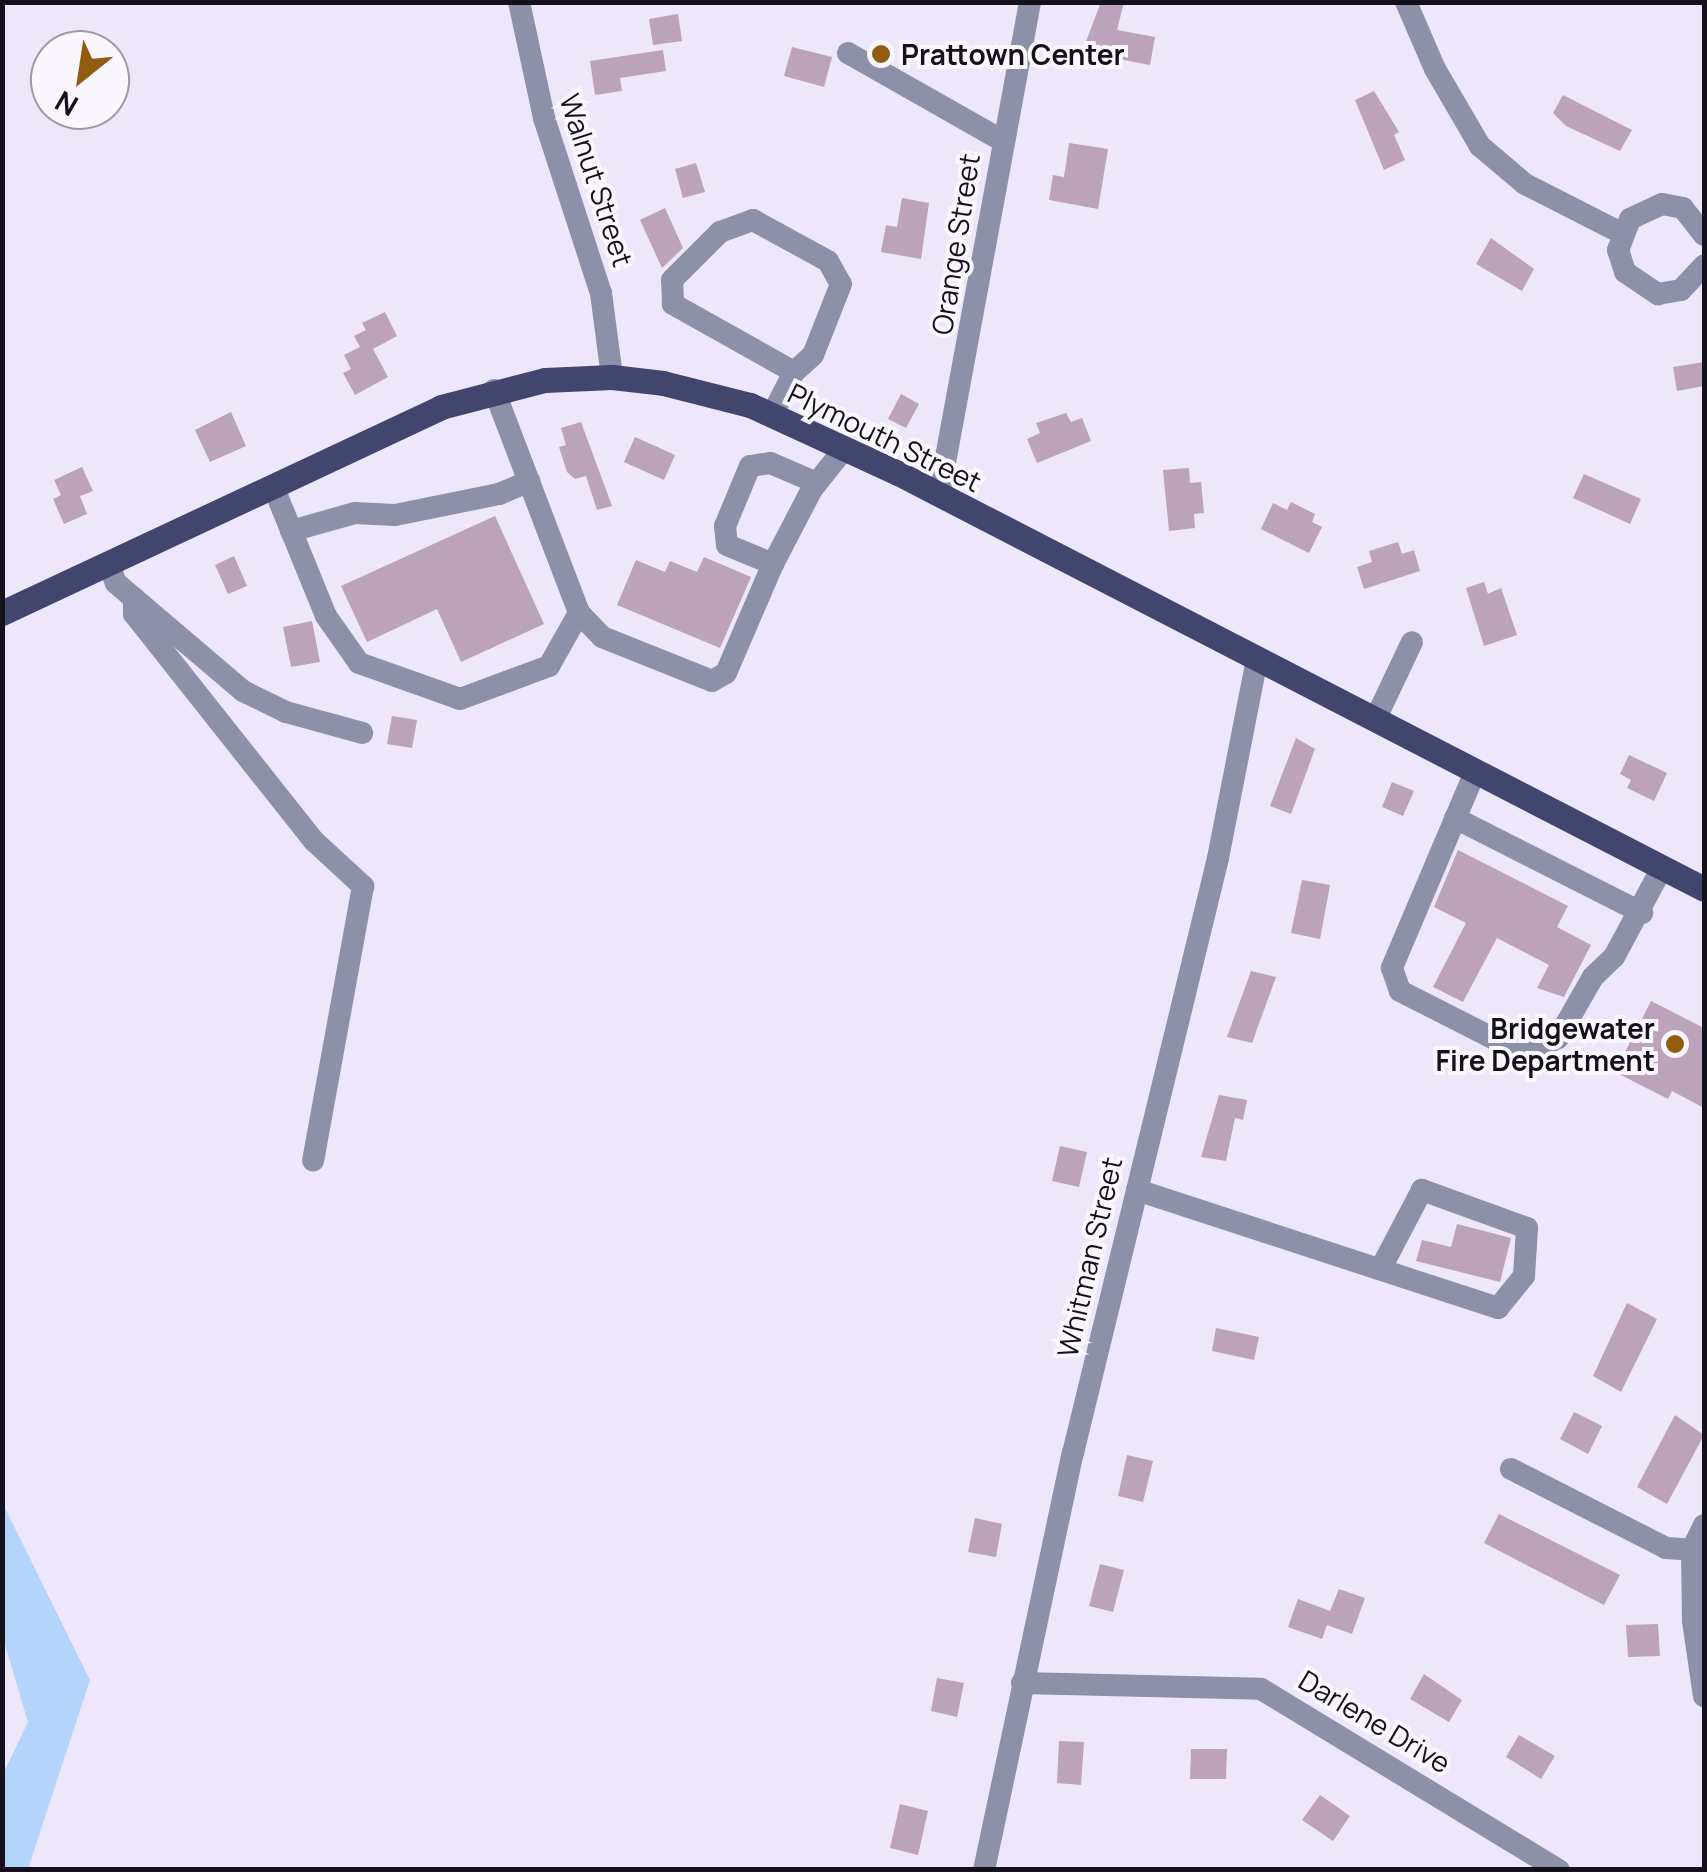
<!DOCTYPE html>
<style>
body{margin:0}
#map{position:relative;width:1707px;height:1872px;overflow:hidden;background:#eee6fa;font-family:Manrope,sans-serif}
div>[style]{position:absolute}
.water>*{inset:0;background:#b4d5fb}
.building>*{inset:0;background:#bca2ba}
.minor>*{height:22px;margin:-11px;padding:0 11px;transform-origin:11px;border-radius:11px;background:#8c90a8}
.major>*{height:25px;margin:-12.5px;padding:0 12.5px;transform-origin:12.5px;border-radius:12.5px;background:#41466f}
.dots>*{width:28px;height:28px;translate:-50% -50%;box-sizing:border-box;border:5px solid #f9f6fd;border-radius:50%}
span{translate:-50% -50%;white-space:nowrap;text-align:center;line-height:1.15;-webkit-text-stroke:8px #f9f6fd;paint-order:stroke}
.poi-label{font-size:28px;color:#15111c;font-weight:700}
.left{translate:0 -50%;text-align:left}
.right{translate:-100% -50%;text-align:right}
.street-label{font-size:28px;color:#15111c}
.frame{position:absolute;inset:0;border:5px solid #15111c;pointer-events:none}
.north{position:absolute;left:30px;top:30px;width:100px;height:100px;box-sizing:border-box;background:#f9f6fd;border:2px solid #9e9aa3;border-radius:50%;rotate:210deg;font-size:28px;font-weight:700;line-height:40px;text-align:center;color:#15111c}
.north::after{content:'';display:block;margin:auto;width:35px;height:45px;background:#915c10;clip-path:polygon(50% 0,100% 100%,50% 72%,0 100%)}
</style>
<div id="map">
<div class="water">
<div style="clip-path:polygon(3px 1504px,90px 1680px,28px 1869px,3px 1869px,3px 1774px,28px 1722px,3px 1638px)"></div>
</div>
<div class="building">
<div style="clip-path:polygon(1101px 2px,1124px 2px,1117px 30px,1155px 37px,1150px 65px,1082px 52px)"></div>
<div style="clip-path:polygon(678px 14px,682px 41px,653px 45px,649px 19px)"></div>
<div style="clip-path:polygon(792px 47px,832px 57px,824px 87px,784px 76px)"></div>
<div style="clip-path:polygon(663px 50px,666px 71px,620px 78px,622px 91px,595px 95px,590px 61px)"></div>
<div style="clip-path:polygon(1374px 91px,1399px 132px,1394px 135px,1405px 160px,1384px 170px,1355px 100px)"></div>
<div style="clip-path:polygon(1563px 95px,1632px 130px,1620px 151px,1566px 126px,1553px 113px)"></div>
<div style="clip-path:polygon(1069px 143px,1108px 149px,1098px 209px,1049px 200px,1053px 175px,1064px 177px)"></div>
<div style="clip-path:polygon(696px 163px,705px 192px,683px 198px,675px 169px)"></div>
<div style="clip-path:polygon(902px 198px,929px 203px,921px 259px,881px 252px,886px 225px,897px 227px)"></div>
<div style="clip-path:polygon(665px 208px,683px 248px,662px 268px,640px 220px)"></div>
<div style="clip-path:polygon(1491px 238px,1534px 269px,1522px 291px,1476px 264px)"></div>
<div style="clip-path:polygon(385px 312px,397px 336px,373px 349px,388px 377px,355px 395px,343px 373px,351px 369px,344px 355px,360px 347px,354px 336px,366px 330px,362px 323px)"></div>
<div style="clip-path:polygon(1704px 362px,1704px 386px,1677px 391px,1673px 367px)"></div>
<div style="clip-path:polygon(901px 394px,919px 404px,906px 428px,888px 419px)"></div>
<div style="clip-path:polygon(231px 412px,246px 446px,210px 462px,195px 430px)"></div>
<div style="clip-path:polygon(1066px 413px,1071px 422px,1082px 418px,1091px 441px,1037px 463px,1027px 439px,1040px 433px,1036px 423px)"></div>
<div style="clip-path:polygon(581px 422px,612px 506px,597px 510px,586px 476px,575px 479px,567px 472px,559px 447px,566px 445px,561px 428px)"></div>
<div style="clip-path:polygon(635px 437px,675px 455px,664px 480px,624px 462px)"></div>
<div style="clip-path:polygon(82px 467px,93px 491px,80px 496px,87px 514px,64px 524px,53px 499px,61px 495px,54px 480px)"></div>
<div style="clip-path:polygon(1189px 468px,1190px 483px,1201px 482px,1204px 513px,1194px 514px,1195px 528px,1169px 531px,1163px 470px)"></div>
<div style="clip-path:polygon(1584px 474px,1641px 499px,1630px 524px,1573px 498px)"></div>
<div style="clip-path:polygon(1291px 502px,1315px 514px,1312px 522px,1322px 527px,1309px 553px,1261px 529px,1273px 503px,1287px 510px)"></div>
<div style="clip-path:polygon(495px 516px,544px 624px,461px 662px,437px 609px,367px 642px,341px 586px)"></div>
<div style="clip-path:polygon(1398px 542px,1402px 554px,1414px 550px,1420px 571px,1364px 589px,1357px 567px,1372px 562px,1369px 551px)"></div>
<div style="clip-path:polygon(234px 556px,247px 586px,228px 594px,215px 565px)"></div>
<div style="clip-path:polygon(704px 557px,751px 577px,720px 648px,617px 605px,636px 560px,665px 572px,670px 561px,697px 572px)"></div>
<div style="clip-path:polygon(1484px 582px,1488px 594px,1501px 588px,1517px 635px,1484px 646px,1466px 588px)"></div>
<div style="clip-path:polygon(312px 621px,320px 662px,291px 667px,283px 627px)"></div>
<div style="clip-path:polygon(392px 716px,417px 720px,412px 748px,387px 744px)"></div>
<div style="clip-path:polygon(1296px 738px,1315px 749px,1291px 814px,1270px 806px)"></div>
<div style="clip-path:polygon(1629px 755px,1667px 773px,1654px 801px,1627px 788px,1631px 780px,1620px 774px)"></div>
<div style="clip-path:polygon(1392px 782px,1414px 791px,1403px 816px,1382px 807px)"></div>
<div style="clip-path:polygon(1458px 850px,1568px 906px,1557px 927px,1591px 945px,1564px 997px,1537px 988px,1549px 965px,1497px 938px,1463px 1002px,1433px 987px,1466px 923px,1434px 907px)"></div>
<div style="clip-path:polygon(1302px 880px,1330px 885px,1320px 939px,1291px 933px)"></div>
<div style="clip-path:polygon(1251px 971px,1276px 977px,1252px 1043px,1227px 1037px)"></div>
<div style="clip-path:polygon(1651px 1001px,1704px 1028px,1704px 1108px,1672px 1091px,1668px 1099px,1615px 1072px)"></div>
<div style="clip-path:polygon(1219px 1095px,1247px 1100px,1243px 1120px,1235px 1118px,1226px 1161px,1201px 1157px)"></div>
<div style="clip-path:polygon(1060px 1146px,1087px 1152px,1079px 1187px,1052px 1181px)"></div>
<div style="clip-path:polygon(1457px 1224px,1511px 1238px,1500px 1282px,1416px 1261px,1422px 1240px,1451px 1247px)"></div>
<div style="clip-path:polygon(1627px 1303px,1657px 1319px,1621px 1392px,1593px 1376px)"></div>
<div style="clip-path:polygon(1216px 1328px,1259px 1337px,1254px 1360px,1212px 1351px)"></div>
<div style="clip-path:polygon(1574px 1412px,1602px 1426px,1588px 1454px,1560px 1439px)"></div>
<div style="clip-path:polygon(1675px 1415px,1704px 1435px,1667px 1504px,1637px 1487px)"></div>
<div style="clip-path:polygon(1127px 1455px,1153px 1461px,1143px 1502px,1118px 1496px)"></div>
<div style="clip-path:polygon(1499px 1514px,1620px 1575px,1604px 1605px,1484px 1543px)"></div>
<div style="clip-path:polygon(975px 1518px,1002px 1524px,996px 1557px,968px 1552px)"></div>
<div style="clip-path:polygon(1100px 1564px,1124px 1570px,1113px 1612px,1089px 1606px)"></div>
<div style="clip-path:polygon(1339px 1589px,1365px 1598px,1352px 1634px,1327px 1625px,1322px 1639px,1288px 1627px,1298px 1599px,1330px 1611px)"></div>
<div style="clip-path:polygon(1658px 1624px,1660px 1656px,1628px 1657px,1626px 1625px)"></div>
<div style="clip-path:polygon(1424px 1674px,1462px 1700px,1449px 1722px,1410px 1699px)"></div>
<div style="clip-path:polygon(937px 1678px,964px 1683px,957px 1717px,931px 1711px)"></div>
<div style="clip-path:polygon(1519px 1735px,1555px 1756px,1541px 1779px,1506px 1757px)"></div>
<div style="clip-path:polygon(1059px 1741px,1084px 1742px,1081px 1785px,1057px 1783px)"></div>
<div style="clip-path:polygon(1191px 1749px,1227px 1749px,1226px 1779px,1190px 1779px)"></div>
<div style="clip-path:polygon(1320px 1795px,1350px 1816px,1333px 1841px,1302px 1820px)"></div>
<div style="clip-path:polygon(900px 1804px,928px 1811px,918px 1855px,890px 1848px)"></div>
</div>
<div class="minor">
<div style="left:519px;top:2px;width:119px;rotate:77.8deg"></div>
<div style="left:544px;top:118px;width:184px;rotate:72deg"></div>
<div style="left:601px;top:293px;width:85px;rotate:82.5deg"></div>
<div style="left:1406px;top:2px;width:73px;rotate:66.6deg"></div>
<div style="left:1435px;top:69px;width:89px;rotate:59.7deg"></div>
<div style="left:1480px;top:146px;width:59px;rotate:40.2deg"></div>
<div style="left:1525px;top:184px;width:108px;rotate:27deg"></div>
<div style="left:848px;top:53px;width:178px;rotate:29.6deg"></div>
<div style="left:1704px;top:235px;width:34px;rotate:-128deg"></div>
<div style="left:1683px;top:208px;width:21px;rotate:-169deg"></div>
<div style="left:1662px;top:204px;width:35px;rotate:155deg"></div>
<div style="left:1630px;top:219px;width:33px;rotate:111deg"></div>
<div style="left:1618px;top:250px;width:23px;rotate:72deg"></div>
<div style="left:1625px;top:272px;width:40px;rotate:34deg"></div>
<div style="left:1658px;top:294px;width:23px;rotate:-10deg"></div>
<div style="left:1681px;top:290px;width:34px;rotate:-47deg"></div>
<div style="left:494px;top:390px;width:239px;rotate:69.1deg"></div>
<div style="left:579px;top:613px;width:33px;rotate:46deg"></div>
<div style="left:602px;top:637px;width:118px;rotate:21.8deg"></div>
<div style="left:712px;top:681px;width:16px;rotate:-30deg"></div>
<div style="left:726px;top:673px;width:119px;rotate:-66.7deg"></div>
<div style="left:772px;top:415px;width:48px;rotate:-62.9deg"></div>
<div style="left:794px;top:372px;width:139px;rotate:-150.7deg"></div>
<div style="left:673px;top:304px;width:24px;rotate:-92deg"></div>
<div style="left:672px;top:280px;width:68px;rotate:-45deg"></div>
<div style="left:720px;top:232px;width:35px;rotate:-20deg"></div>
<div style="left:753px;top:220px;width:85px;rotate:28.7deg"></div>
<div style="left:828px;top:261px;width:26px;rotate:61deg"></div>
<div style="left:841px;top:284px;width:76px;rotate:111.5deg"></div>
<div style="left:813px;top:355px;width:25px;rotate:138deg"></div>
<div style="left:817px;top:483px;width:51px;rotate:-156.9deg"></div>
<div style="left:770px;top:463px;width:20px;rotate:171deg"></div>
<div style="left:750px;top:466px;width:65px;rotate:112.6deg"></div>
<div style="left:725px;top:526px;width:19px;rotate:84deg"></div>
<div style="left:727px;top:545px;width:50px;rotate:22.4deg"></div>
<div style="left:773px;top:564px;width:85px;rotate:-62.5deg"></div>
<div style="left:812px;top:489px;width:53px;rotate:-51.2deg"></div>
<div style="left:273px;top:486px;width:140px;rotate:67.8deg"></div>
<div style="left:326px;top:616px;width:57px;rotate:54.9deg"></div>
<div style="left:359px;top:663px;width:107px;rotate:19.6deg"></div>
<div style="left:460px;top:699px;width:95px;rotate:-20.3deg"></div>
<div style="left:549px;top:666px;width:61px;rotate:-60.5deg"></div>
<div style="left:939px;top:495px;width:501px;rotate:-79.54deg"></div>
<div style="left:291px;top:531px;width:66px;rotate:-15.7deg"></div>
<div style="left:355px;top:513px;width:40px;rotate:2.9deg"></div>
<div style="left:395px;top:515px;width:106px;rotate:-11.4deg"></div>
<div style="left:499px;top:494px;width:33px;rotate:-23deg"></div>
<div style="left:109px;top:565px;width:19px;rotate:69deg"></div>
<div style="left:116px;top:583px;width:167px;rotate:40.4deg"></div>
<div style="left:243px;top:691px;width:48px;rotate:26deg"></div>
<div style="left:286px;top:712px;width:79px;rotate:15.4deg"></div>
<div style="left:134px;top:598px;width:16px;rotate:90deg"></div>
<div style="left:134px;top:614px;width:290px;rotate:51.6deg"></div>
<div style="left:314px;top:841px;width:67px;rotate:42.6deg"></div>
<div style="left:363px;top:886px;width:279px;rotate:100.3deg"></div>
<div style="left:1375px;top:720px;width:86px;rotate:-64.6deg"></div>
<div style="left:1475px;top:772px;width:213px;rotate:113deg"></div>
<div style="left:1392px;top:968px;width:24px;rotate:71deg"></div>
<div style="left:1400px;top:991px;width:135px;rotate:26.9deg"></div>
<div style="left:1520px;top:1052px;width:16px;rotate:-11deg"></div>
<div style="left:1536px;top:1049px;width:25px;rotate:-27deg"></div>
<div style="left:1558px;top:1038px;width:70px;rotate:-60.2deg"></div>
<div style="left:1593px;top:977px;width:29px;rotate:-44deg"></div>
<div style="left:1614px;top:957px;width:101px;rotate:-61.7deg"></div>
<div style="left:1455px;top:818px;width:210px;rotate:26.9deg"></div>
<div style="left:1137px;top:1190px;width:380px;rotate:18.1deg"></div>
<div style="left:1498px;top:1308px;width:41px;rotate:-50.9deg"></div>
<div style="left:1524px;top:1276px;width:48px;rotate:-86.4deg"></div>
<div style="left:1527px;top:1228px;width:112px;rotate:-160.1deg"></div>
<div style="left:1422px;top:1190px;width:88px;rotate:117.7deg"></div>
<div style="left:1511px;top:1469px;width:174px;rotate:27deg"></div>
<div style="left:1666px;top:1548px;width:26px;rotate:4deg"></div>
<div style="left:1704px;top:1525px;width:28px;rotate:116deg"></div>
<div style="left:1692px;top:1550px;width:71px;rotate:89.2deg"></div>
<div style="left:1693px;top:1621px;width:76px;rotate:81.7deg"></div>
<div style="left:1022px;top:1683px;width:239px;rotate:1.4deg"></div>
<div style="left:1261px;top:1689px;width:349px;rotate:31.3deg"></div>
<div style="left:984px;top:1870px;width:426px;rotate:-78deg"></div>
<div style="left:1073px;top:1453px;width:612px;rotate:-76.3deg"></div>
<div style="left:1218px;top:858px;width:203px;rotate:-78.9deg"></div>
</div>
<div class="major">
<div style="left:2px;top:613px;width:485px;rotate:-25.1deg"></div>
<div style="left:441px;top:407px;width:107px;rotate:-14.6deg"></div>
<div style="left:545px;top:380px;width:67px;rotate:-2.6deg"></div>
<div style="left:612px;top:377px;width:51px;rotate:6.7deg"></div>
<div style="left:663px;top:383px;width:90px;rotate:14.2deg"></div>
<div style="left:750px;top:405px;width:163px;rotate:24.7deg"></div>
<div style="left:898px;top:473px;width:907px;rotate:27.3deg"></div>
</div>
<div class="dots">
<div style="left:881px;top:54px;background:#915c10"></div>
<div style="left:1675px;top:1044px;background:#915c10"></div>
</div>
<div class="poi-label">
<span class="left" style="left:901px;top:54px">Prattown Center</span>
<span class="right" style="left:1655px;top:1044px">Bridgewater<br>Fire Department</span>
</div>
<div class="street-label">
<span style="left:597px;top:180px;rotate:72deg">Walnut Street</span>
<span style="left:955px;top:244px;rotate:-81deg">Orange Street</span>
<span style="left:885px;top:437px;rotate:26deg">Plymouth Street</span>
<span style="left:1089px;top:1257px;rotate:-77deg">Whitman Street</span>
<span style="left:1375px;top:1721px;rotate:31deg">Darlene Drive</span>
</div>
<div class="frame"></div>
<div class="north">N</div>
</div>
